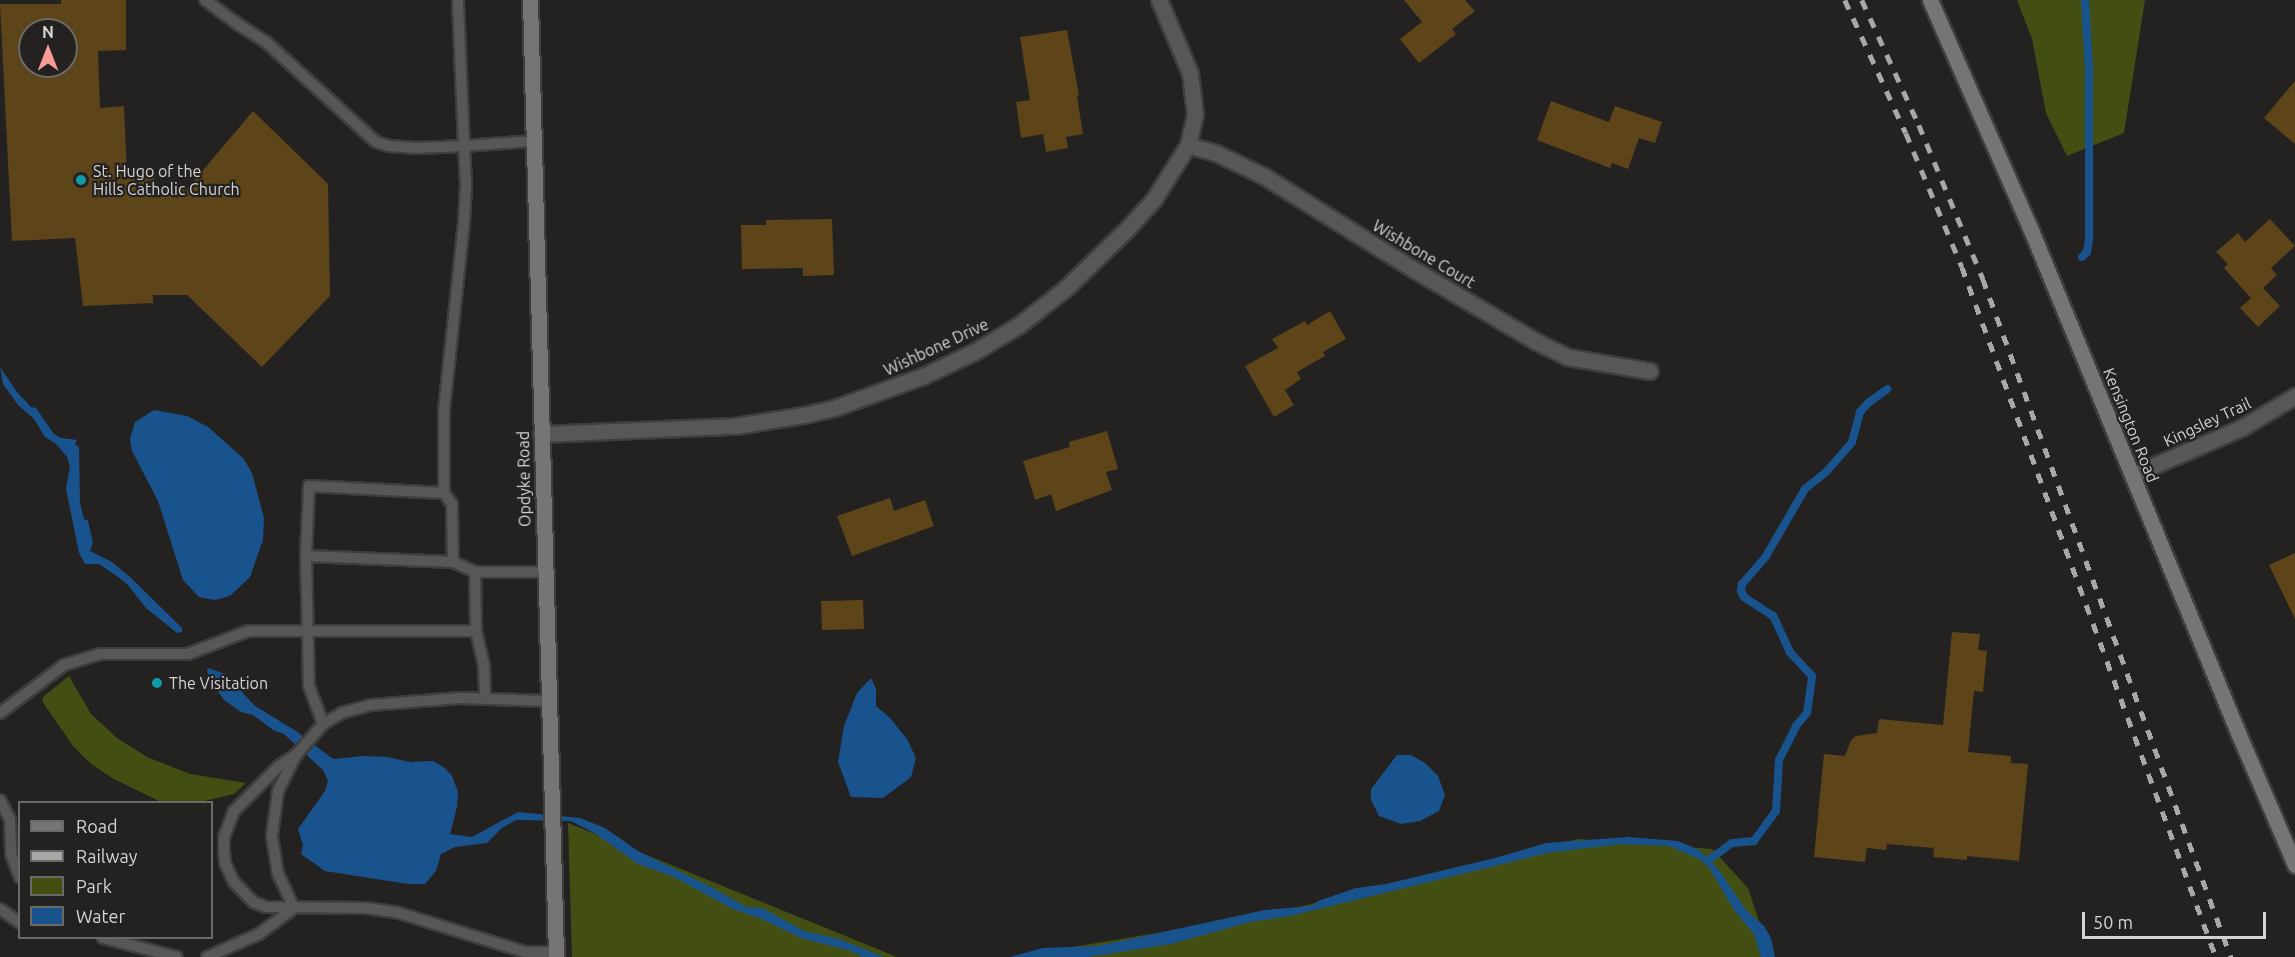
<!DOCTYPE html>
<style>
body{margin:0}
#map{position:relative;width:2295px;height:957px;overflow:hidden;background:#242221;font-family:Ubuntu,sans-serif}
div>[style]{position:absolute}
.green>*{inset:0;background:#434e12}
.water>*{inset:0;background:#18538e}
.stream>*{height:8px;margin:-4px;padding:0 4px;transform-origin:4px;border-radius:4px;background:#18538e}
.building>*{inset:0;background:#5d4419}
.roads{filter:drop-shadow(2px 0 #403e3d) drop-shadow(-2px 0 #403e3d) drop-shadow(0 2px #403e3d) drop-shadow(0 -2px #403e3d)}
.lane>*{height:10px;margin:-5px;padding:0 5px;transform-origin:5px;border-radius:5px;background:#585757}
.street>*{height:15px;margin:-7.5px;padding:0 7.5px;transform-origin:7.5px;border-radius:7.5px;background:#585757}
.secondary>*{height:15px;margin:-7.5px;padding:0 7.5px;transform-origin:7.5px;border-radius:7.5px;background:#767474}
.rail>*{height:4.5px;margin-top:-2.25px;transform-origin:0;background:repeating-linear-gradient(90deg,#aaa8a7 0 10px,transparent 0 20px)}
.dots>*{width:16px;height:16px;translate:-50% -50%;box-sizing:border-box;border:3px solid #242221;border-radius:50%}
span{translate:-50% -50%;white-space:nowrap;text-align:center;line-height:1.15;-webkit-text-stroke:4.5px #242221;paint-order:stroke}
.poi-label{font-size:16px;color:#d5d3d2}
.left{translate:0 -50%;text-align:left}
.street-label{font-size:16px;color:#d5d3d2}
.legend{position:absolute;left:18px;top:801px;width:195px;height:138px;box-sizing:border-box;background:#242221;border:2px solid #6b6968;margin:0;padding:8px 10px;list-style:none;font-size:18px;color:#d5d3d2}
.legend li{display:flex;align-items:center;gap:12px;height:30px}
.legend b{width:30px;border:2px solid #6b6968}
.north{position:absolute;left:18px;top:18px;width:60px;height:60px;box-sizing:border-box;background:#242221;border:2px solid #6b6968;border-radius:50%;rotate:0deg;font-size:16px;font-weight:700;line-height:24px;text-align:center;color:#d5d3d2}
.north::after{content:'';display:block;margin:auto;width:21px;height:27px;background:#f59c94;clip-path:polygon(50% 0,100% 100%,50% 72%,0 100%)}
.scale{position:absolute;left:2082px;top:912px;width:184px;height:27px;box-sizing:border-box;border:3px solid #d5d3d2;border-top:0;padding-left:8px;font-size:18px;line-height:21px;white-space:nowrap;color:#d5d3d2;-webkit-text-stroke:4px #242221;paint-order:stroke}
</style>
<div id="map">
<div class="green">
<div style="clip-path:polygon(2017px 0,2145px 0,2124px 133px,2067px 156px,2046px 113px,2032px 39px)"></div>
<div style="clip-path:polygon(69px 676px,91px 714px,117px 738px,147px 757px,190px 774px,246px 783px,234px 794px,200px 802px,161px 802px,112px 778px,90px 763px,73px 746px,42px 701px,44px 696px)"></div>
<div style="clip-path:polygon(568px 823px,897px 957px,572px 957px)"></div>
<div style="clip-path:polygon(1578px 839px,1712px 849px,1748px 888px,1771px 957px,1012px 957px,1266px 915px)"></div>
</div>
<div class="water">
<div style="clip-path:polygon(0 367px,17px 392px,31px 407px,36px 408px,54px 434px,61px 438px,77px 440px,75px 444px,79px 447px,80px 503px,84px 519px,88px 521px,93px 543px,90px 551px,112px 562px,130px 577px,182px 628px,182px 632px,177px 633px,146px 608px,127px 584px,118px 577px,99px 564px,85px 564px,79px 553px,66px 489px,70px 466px,67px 457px,56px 444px,45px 437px,34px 419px,18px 405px,3px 384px)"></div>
<div style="clip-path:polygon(154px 410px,187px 416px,208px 427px,243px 458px,252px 473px,264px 518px,263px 540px,250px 577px,230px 596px,215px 600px,199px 597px,183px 580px,158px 501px,132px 451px,130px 439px,135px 422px)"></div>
<div style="clip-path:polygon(208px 668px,225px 674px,255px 706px,296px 731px,333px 759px,364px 756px,387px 757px,410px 762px,433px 761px,445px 768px,452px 776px,458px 792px,457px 807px,450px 834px,472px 837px,518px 812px,580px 818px,605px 828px,638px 851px,713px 888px,746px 907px,762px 908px,804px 931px,839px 939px,884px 957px,862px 957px,851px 951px,801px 938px,762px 919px,733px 909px,672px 876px,638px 864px,596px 834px,571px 821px,516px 820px,502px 828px,487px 843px,455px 847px,441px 854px,436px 871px,425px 884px,408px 884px,325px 871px,301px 854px,303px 845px,298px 829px,325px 791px,328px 781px,323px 770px,284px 734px,273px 730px,253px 715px,241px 712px,224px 700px,212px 683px,207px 671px)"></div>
<div style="clip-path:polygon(871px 678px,876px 689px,876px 706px,890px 718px,907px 739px,916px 758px,911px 777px,883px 798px,851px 797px,838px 762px,844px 726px,857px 693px)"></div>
<div style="clip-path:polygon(1397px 755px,1411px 755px,1425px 763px,1438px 776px,1445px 795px,1439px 811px,1420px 821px,1401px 824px,1379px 816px,1371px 800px,1371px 789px)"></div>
<div style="clip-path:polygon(1628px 837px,1678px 841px,1699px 850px,1718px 869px,1746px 910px,1764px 926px,1771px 938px,1775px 957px,1761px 957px,1754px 934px,1734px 910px,1710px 869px,1701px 860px,1669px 846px,1620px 844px,1547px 853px,1290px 916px,1250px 922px,1171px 944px,1088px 957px,1010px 957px,1043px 948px,1098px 946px,1265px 910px,1312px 906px,1318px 901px,1356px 888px,1386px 884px,1495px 858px,1546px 843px)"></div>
</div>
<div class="stream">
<div style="left:2082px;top:257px;width:7px;rotate:-45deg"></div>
<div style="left:2087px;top:252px;width:12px;rotate:-81deg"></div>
<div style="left:2089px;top:240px;width:172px;rotate:-90deg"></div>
<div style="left:2089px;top:68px;width:68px;rotate:-93.4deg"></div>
<div style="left:1710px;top:859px;width:27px;rotate:-36deg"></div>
<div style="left:1732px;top:843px;width:22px;rotate:-5deg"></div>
<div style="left:1754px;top:841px;width:37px;rotate:-54deg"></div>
<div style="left:1776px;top:811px;width:51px;rotate:-86.6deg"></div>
<div style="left:1779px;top:760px;width:38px;rotate:-63deg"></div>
<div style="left:1796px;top:726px;width:17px;rotate:-50deg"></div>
<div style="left:1807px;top:713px;width:37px;rotate:-82deg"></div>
<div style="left:1812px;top:676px;width:33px;rotate:-133deg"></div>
<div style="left:1790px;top:652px;width:40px;rotate:-115deg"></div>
<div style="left:1773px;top:616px;width:35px;rotate:-147deg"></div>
<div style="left:1744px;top:597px;width:7px;rotate:-117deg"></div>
<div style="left:1741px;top:591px;width:7px;rotate:-82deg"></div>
<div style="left:1742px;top:584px;width:37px;rotate:-49deg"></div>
<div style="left:1766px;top:556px;width:78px;rotate:-59.8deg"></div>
<div style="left:1805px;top:489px;width:28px;rotate:-39deg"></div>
<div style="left:1827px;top:471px;width:38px;rotate:-49deg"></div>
<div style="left:1852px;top:442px;width:31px;rotate:-75deg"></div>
<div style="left:1860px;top:412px;width:12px;rotate:-48deg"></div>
<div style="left:1868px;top:403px;width:24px;rotate:-36deg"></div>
</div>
<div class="building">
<div style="clip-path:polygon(evenodd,61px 0,126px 0,126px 50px,98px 51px,100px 108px,124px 106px,127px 176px,154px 175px,155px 189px,188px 188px,253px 111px,328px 184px,330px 296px,262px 367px,187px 295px,153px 295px,153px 303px,83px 306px,75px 238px,12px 241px,0 4px,61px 4px,61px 0,30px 30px,66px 30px,66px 66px,30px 66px,30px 30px)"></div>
<div style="clip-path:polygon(1404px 0,1465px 0,1475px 11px,1452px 29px,1456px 34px,1419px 63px,1400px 39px,1422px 22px)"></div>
<div style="clip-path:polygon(1067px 30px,1079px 95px,1077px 96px,1083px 134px,1066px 137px,1068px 148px,1046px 152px,1043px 134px,1021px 138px,1016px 102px,1030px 100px,1020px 37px)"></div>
<div style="clip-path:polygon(2295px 81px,2295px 144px,2264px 118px)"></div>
<div style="clip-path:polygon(1551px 101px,1609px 122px,1615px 106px,1662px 122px,1655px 143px,1639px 138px,1628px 169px,1612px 163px,1610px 168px,1537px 140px)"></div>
<div style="clip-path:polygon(832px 219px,834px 275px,803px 276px,803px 268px,742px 269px,741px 225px,766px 225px,766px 220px)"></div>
<div style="clip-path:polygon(2270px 219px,2295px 246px,2271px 268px,2277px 275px,2263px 288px,2280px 306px,2258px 327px,2240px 308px,2251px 298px,2224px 268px,2228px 264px,2216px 252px,2238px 233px,2245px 242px)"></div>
<div style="clip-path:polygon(1330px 311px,1346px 339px,1323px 352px,1325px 356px,1297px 372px,1301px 379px,1285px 390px,1294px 405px,1274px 417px,1245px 366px,1278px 348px,1272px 339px,1305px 321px,1307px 325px)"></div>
<div style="clip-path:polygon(1107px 431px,1118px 469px,1106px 472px,1112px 490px,1056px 511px,1051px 494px,1035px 500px,1023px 461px,1070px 447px,1069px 442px)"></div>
<div style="clip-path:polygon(890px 498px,894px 511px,925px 500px,934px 526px,852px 556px,837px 516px)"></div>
<div style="clip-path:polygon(2295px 553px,2295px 619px,2269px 565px)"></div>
<div style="clip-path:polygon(863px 600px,864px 629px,822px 630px,821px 601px)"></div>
<div style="clip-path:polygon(1952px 632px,1980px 634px,1978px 650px,1987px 651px,1983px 692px,1974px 691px,1968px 752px,2011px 756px,2011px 763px,2028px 764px,2019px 861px,1967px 856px,1967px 860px,1933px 857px,1934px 848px,1887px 844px,1886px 850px,1867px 848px,1865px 862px,1814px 857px,1824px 754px,1845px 756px,1851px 740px,1856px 736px,1877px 733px,1879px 719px,1943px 725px)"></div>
</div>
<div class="roads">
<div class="lane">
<div style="left:205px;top:0;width:42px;rotate:36.3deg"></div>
<div style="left:239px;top:25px;width:31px;rotate:32deg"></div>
<div style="left:265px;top:41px;width:150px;rotate:42.3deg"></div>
<div style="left:376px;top:142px;width:14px;rotate:17deg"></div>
<div style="left:389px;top:146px;width:28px;rotate:4deg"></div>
<div style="left:417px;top:148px;width:47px;rotate:-2.4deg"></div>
<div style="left:464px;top:146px;width:146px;rotate:-92.4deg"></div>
<div style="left:306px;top:556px;width:147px;rotate:2.3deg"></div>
<div style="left:453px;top:562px;width:24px;rotate:24deg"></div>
<div style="left:475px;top:572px;width:69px"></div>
<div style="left:453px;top:562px;width:58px;rotate:-91deg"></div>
<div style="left:452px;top:504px;width:14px;rotate:-126deg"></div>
<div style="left:444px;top:493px;width:83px;rotate:-90deg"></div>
<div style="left:444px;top:410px;width:188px;rotate:-83.9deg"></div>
<div style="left:464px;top:223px;width:39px;rotate:-87deg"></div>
<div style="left:466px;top:184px;width:38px;rotate:-93deg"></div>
<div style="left:464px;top:146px;width:70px;rotate:-4.1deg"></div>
<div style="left:475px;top:572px;width:59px;rotate:89deg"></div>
<div style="left:476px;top:631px;width:35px;rotate:77deg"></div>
<div style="left:484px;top:665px;width:33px;rotate:88deg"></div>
<div style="left:548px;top:701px;width:88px;rotate:-178deg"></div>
<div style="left:460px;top:698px;width:89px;rotate:175.5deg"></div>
<div style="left:371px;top:705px;width:30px;rotate:165deg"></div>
<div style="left:342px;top:713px;width:22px;rotate:150deg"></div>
<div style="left:323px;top:724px;width:40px;rotate:131deg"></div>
<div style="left:297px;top:754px;width:22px;rotate:146deg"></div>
<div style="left:279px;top:766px;width:64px;rotate:135deg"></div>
<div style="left:234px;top:811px;width:28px;rotate:111deg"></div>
<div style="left:224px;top:837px;width:14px;rotate:90deg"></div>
<div style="left:224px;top:851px;width:12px;rotate:85deg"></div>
<div style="left:225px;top:863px;width:21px;rotate:65deg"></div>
<div style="left:234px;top:882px;width:28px;rotate:46deg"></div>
<div style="left:253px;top:902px;width:14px;rotate:21deg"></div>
<div style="left:266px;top:907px;width:100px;rotate:0.6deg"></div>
<div style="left:366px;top:908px;width:30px;rotate:8deg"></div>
<div style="left:396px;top:912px;width:135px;rotate:17.2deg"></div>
<div style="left:525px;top:952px;width:31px"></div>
<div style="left:0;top:713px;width:80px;rotate:-36.9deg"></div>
<div style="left:64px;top:665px;width:38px;rotate:-17deg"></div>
<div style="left:100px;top:654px;width:88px"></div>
<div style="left:188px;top:654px;width:64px;rotate:-21deg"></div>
<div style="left:248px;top:631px;width:228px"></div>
<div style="left:323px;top:724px;width:40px;rotate:-110.2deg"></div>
<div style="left:309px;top:686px;width:130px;rotate:-91.3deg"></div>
<div style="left:306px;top:556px;width:70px;rotate:-87.5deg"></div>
<div style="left:309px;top:486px;width:135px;rotate:3deg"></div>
<div style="left:0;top:800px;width:22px;rotate:63deg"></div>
<div style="left:10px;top:820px;width:34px;rotate:88deg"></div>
<div style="left:11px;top:854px;width:25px;rotate:69deg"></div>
<div style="left:294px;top:908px;width:38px;rotate:-115deg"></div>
<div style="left:278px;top:874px;width:39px;rotate:-99deg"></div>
<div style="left:272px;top:835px;width:44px;rotate:-82.2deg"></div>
<div style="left:278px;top:791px;width:40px;rotate:-63.4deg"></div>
<div style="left:0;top:909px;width:24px;rotate:35deg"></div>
<div style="left:103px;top:938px;width:76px;rotate:14.4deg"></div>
<div style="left:207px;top:957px;width:57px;rotate:-23.9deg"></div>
<div style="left:259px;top:934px;width:44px;rotate:-36.6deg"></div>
</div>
<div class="street">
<div style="left:1188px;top:145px;width:29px;rotate:16deg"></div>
<div style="left:1216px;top:153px;width:53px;rotate:25.6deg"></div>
<div style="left:1264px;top:176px;width:176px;rotate:32deg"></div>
<div style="left:1413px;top:269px;width:142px;rotate:30.5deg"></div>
<div style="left:1535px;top:341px;width:37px;rotate:26deg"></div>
<div style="left:1568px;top:357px;width:83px;rotate:9.7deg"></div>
<div style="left:541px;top:434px;width:194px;rotate:-2.4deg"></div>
<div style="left:735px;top:426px;width:70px;rotate:-9.1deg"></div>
<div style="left:804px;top:415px;width:31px;rotate:-13deg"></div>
<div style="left:834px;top:408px;width:95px;rotate:-19.8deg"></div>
<div style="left:923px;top:376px;width:56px;rotate:-25.2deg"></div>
<div style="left:974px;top:352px;width:52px;rotate:-31deg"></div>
<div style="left:1019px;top:325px;width:60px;rotate:-38.2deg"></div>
<div style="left:1066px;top:288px;width:86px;rotate:-44.1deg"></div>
<div style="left:1128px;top:228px;width:39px;rotate:-48deg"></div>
<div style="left:1154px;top:199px;width:64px;rotate:-57.8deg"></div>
<div style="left:1188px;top:145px;width:32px;rotate:-77deg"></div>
<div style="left:1195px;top:114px;width:41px;rotate:-97deg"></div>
<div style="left:1190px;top:73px;width:79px;rotate:-113deg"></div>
<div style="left:2132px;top:475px;width:119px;rotate:-23.3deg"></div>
<div style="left:2241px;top:428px;width:63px;rotate:-30.7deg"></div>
</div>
<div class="secondary">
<div style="left:530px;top:0;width:957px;rotate:88.44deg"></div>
<div style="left:1930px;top:0;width:251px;rotate:66.3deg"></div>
<div style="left:2031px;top:230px;width:546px;rotate:67.61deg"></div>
<div style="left:2239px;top:735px;width:142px;rotate:66.7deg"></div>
</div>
</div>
<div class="rail">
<div style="left:1845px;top:0;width:146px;rotate:65.4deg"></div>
<div style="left:1906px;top:133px;width:145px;rotate:67.3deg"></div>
<div style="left:1962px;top:267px;width:735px;rotate:69.79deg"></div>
<div style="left:1862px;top:0;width:137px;rotate:65.5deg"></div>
<div style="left:1919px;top:125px;width:167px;rotate:67.4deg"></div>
<div style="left:1983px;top:279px;width:722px;rotate:69.91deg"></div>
</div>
<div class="dots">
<div style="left:81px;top:180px;background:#0f9aa8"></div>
<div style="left:157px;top:683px;background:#0f9aa8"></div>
</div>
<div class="poi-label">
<span class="left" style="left:93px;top:180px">St. Hugo of the<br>Hills Catholic Church</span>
<span class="left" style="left:169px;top:683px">The Visitation</span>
</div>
<div class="street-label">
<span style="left:1424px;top:254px;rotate:31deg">Wishbone Court</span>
<span style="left:936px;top:347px;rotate:-25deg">Wishbone Drive</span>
<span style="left:2207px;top:422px;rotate:-25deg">Kingsley Trail</span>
<span style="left:2131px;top:425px;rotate:68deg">Kensington Road</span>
<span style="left:524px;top:479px;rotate:-91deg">Opdyke Road</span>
</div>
<ul class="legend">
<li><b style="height:8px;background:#767474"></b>Road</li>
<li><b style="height:8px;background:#aaa8a7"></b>Railway</li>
<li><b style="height:16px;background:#434e12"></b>Park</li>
<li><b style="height:16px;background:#18538e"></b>Water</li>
</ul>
<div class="north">N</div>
<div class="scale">50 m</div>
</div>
